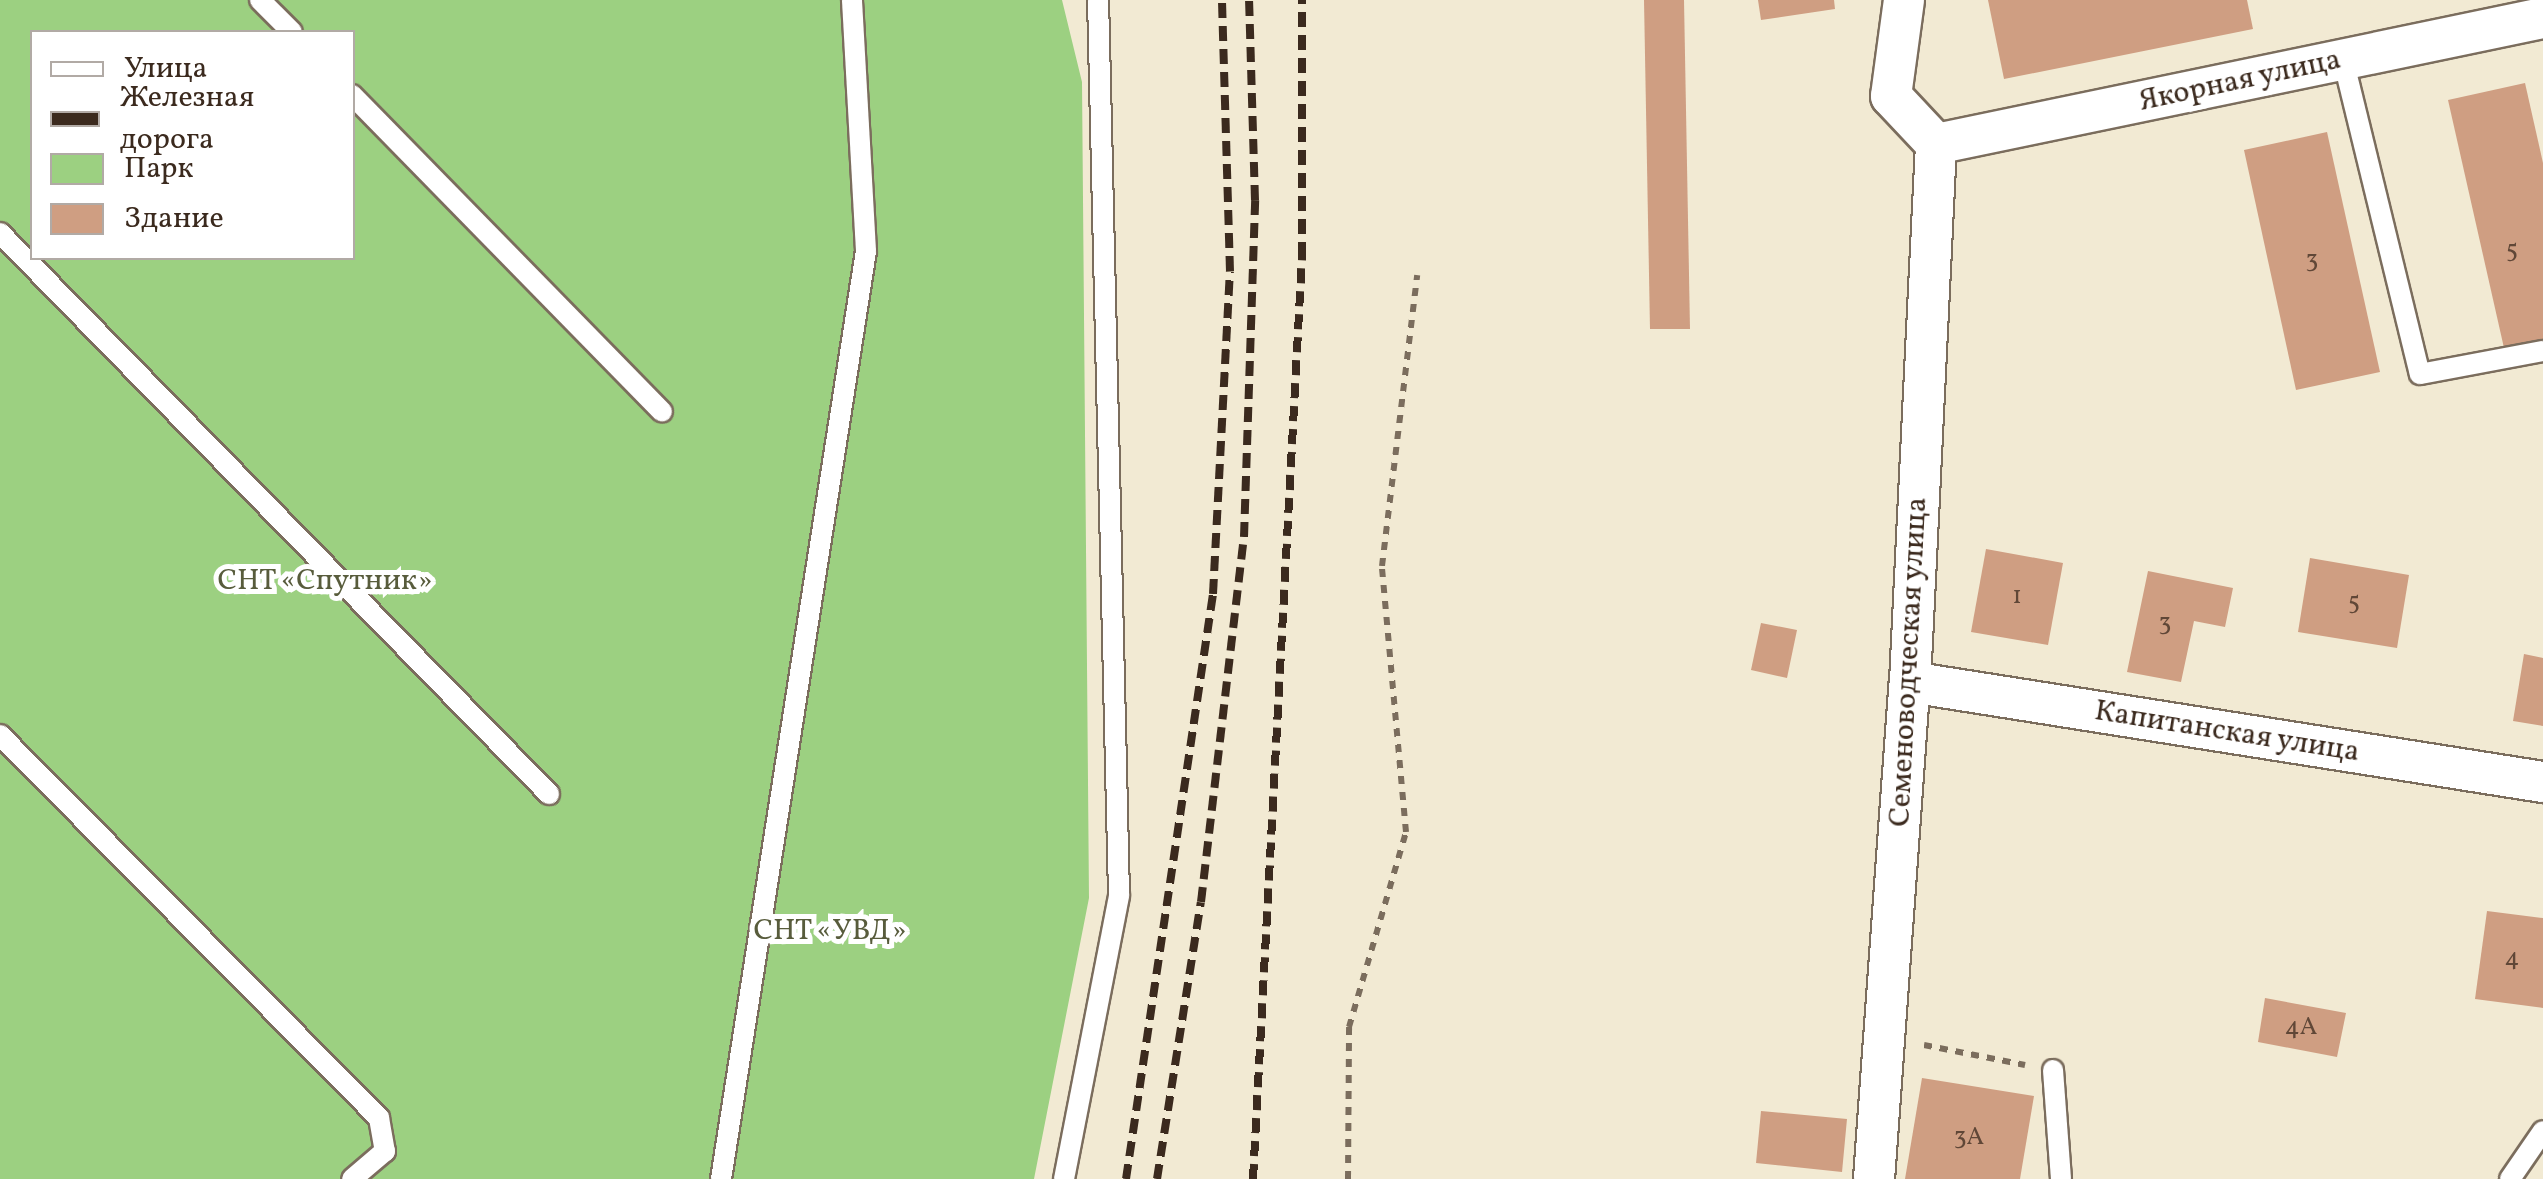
<!DOCTYPE html>
<meta charset="utf-8">
<style>
body{margin:0}
#map{position:relative;width:2543px;height:1179px;overflow:hidden;background:#f2ead3;font-family:Vollkorn,serif}
div>[style]{position:absolute}
.green>*{inset:0;background:#9cd081}
.building>*{inset:0;background:#cf9e82}
.path>*{height:6px;margin-top:-3px;transform-origin:0;background:repeating-linear-gradient(90deg,#7b6d5d 0 8px,transparent 0 16px)}
.roads{filter:drop-shadow(2px 0 #7b6d5d) drop-shadow(-2px 0 #7b6d5d) drop-shadow(0 2px #7b6d5d) drop-shadow(0 -2px #7b6d5d)}
.service>*{height:20px;margin:-10px;padding:0 10px;transform-origin:10px;border-radius:10px;background:#fff}
.minor>*{height:40px;margin:-20px;padding:0 20px;transform-origin:20px;border-radius:20px;background:#fff}
.rail>*{height:8px;margin-top:-4px;transform-origin:0;background:repeating-linear-gradient(90deg,#3b2a1e 0 15px,transparent 0 23px)}
span{translate:-50% -50%;white-space:nowrap;text-align:center;line-height:1.15;-webkit-text-stroke:10px #fff;paint-order:stroke}
.number-label{font-size:25px;color:#604737}
.number-label span{-webkit-text-stroke-width:0}
.street-label{font-size:30px;color:#3b2a1e}
.park-label{font-size:30px;color:#585c3c}
.legend{position:absolute;left:30px;top:30px;width:325px;height:230px;box-sizing:border-box;background:#fff;border:2px solid #b1aaa5;margin:0;padding:12px 18px;list-style:none;font-size:30px;color:#3b2a1e}
.legend li{display:flex;align-items:center;gap:20px;height:50px}
.legend b{width:50px;border:2px solid #b1aaa5}
</style>
<div id="map">
<div class="green">
<div style="clip-path:polygon(evenodd,0 0,1062px 0,1082px 82px,1089px 898px,1034px 1179px,0 1179px,0 0,32px 32px,352px 32px,352px 258px,32px 258px,32px 32px)"></div>
</div>
<div class="building">
<div style="clip-path:polygon(1644px 0,1684px 0,1690px 329px,1650px 329px)"></div>
<div style="clip-path:polygon(1758px 0,1834px 0,1835px 9px,1761px 20px)"></div>
<div style="clip-path:polygon(1988px 0,2247px 0,2253px 29px,2004px 79px)"></div>
<div style="clip-path:polygon(2525px 83px,2543px 163px,2543px 339px,2504px 348px,2448px 100px)"></div>
<div style="clip-path:polygon(2327px 132px,2380px 372px,2296px 390px,2244px 150px)"></div>
<div style="clip-path:polygon(1986px 549px,2063px 563px,2048px 645px,1971px 632px)"></div>
<div style="clip-path:polygon(2310px 558px,2409px 575px,2397px 648px,2298px 632px)"></div>
<div style="clip-path:polygon(2148px 571px,2233px 588px,2225px 627px,2194px 621px,2181px 682px,2127px 672px)"></div>
<div style="clip-path:polygon(1761px 623px,1797px 630px,1787px 678px,1751px 670px)"></div>
<div style="clip-path:polygon(2524px 654px,2543px 658px,2543px 726px,2513px 721px)"></div>
<div style="clip-path:polygon(2487px 911px,2543px 918px,2543px 1008px,2475px 999px)"></div>
<div style="clip-path:polygon(2265px 998px,2346px 1013px,2337px 1057px,2258px 1042px)"></div>
<div style="clip-path:polygon(1922px 1078px,2034px 1096px,2020px 1179px,1905px 1179px)"></div>
<div style="clip-path:polygon(1761px 1111px,1847px 1119px,1842px 1172px,1756px 1163px)"></div>
</div>
<div class="path">
<div style="left:1924px;top:1045px;width:103px;rotate:11.2deg"></div>
<div style="left:1348px;top:1179px;width:152px;rotate:-89.6deg"></div>
<div style="left:1349px;top:1027px;width:203px;rotate:-73.7deg"></div>
<div style="left:1406px;top:832px;width:267px;rotate:-95.2deg"></div>
<div style="left:1382px;top:566px;width:293px;rotate:-83.1deg"></div>
</div>
<div class="roads">
<div class="service">
<div style="left:260px;top:0;width:45px;rotate:45deg"></div>
<div style="left:2343px;top:59px;width:324px;rotate:76.3deg"></div>
<div style="left:2420px;top:374px;width:125px;rotate:-10.6deg"></div>
<div style="left:352px;top:95px;width:443px;rotate:45.6deg"></div>
<div style="left:0;top:233px;width:785px;rotate:45.62deg"></div>
<div style="left:0;top:735px;width:539px;rotate:45.3deg"></div>
<div style="left:379px;top:1118px;width:34px;rotate:80deg"></div>
<div style="left:385px;top:1151px;width:43px;rotate:139.7deg"></div>
<div style="left:2053px;top:1070px;width:109px;rotate:85.8deg"></div>
<div style="left:721px;top:1179px;width:939px;rotate:-81.12deg"></div>
<div style="left:866px;top:251px;width:251px;rotate:-93.2deg"></div>
<div style="left:1064px;top:1179px;width:289px;rotate:-79deg"></div>
<div style="left:1119px;top:895px;width:895px;rotate:-91.34deg"></div>
<div style="left:2510px;top:1179px;width:58px;rotate:-55.5deg"></div>
</div>
<div class="minor">
<div style="left:1904px;top:0;width:97px;rotate:97.7deg"></div>
<div style="left:1891px;top:96px;width:66px;rotate:46.8deg"></div>
<div style="left:1936px;top:144px;width:620px;rotate:-11.73deg"></div>
<div style="left:1910px;top:682px;width:641px;rotate:8.98deg"></div>
<div style="left:1874px;top:1179px;width:498px;rotate:-85.9deg"></div>
<div style="left:1910px;top:682px;width:539px;rotate:-87.23deg"></div>
</div>
</div>
<div class="rail">
<div style="left:1126px;top:1179px;width:591px;rotate:-81.54deg"></div>
<div style="left:1213px;top:594px;width:323px;rotate:-87deg"></div>
<div style="left:1230px;top:271px;width:271px;rotate:-91.7deg"></div>
<div style="left:1157px;top:1179px;width:280px;rotate:-81deg"></div>
<div style="left:1201px;top:902px;width:368px;rotate:-83.3deg"></div>
<div style="left:1244px;top:537px;width:337px;rotate:-88.1deg"></div>
<div style="left:1255px;top:200px;width:200px;rotate:-91.7deg"></div>
<div style="left:1253px;top:1179px;width:923px;rotate:-86.96deg"></div>
<div style="left:1302px;top:257px;width:257px;rotate:-90deg"></div>
</div>
<div class="number-label">
<span style="left:2512px;top:251px">5</span>
<span style="left:2312px;top:261px">3</span>
<span style="left:2017px;top:597px">1</span>
<span style="left:2354px;top:603px">5</span>
<span style="left:2165px;top:624px">3</span>
<span style="left:2512px;top:959px">4</span>
<span style="left:2301px;top:1028px">4А</span>
<span style="left:1969px;top:1138px">3А</span>
</div>
<div class="street-label">
<span style="left:2240px;top:81px;rotate:-12deg">Якорная улица</span>
<span style="left:1909px;top:662px;rotate:-87deg">Семеноводческая улица</span>
<span style="left:2227px;top:732px;rotate:9deg">Капитанская улица</span>
</div>
<div class="park-label">
<span style="left:325px;top:581px">СНТ «Спутник»</span>
<span style="left:830px;top:931px">СНТ «УВД»</span>
</div>
<ul class="legend">
<li><b style="height:12px;background:#fff"></b>Улица</li>
<li><b style="height:12px;background:#3b2a1e"></b>Железная дорога</li>
<li><b style="height:28px;background:#9cd081"></b>Парк</li>
<li><b style="height:28px;background:#cf9e82"></b>Здание</li>
</ul>
</div>
